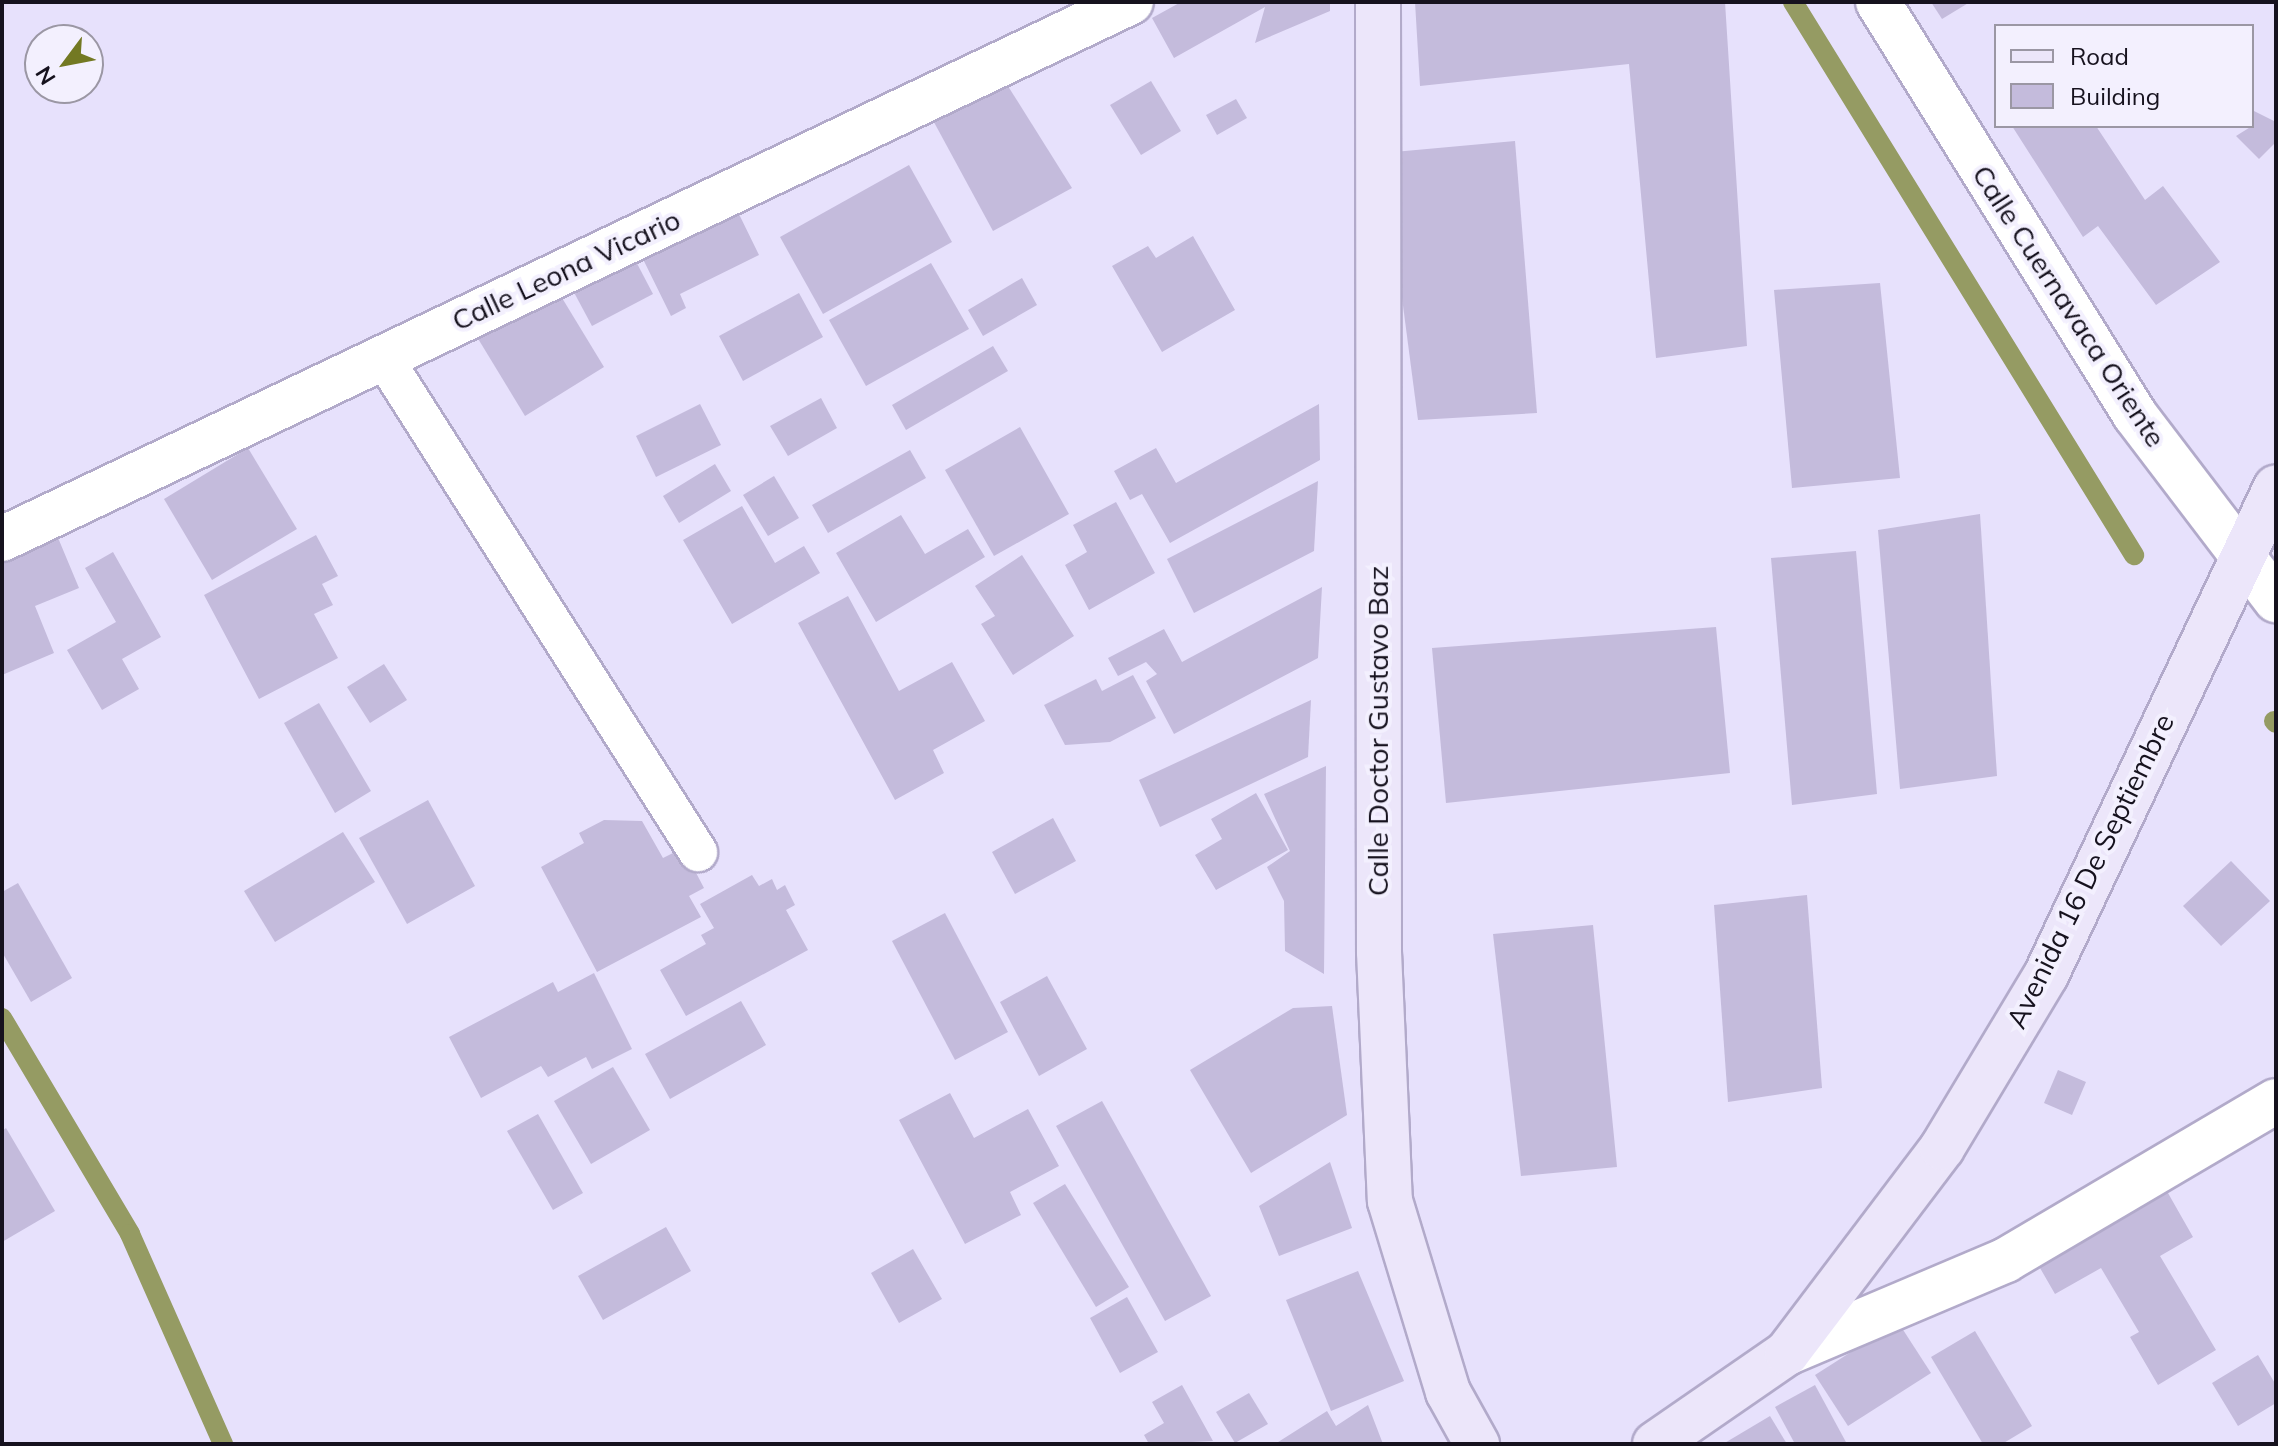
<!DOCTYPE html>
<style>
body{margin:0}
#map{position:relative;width:2278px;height:1446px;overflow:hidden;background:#e7e1fc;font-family:Mulish,sans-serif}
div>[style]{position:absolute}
.stream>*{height:20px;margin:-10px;padding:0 10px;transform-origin:10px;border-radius:10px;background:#959b63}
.building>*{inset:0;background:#c4bbdc}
.roads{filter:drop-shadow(2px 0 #b2aaca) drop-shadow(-2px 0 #b2aaca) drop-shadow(0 2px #b2aaca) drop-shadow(0 -2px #b2aaca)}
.service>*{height:38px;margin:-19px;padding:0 19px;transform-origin:19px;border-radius:19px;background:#fff}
.minor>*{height:44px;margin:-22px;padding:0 22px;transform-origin:22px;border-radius:22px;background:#fff}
.secondary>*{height:44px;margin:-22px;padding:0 22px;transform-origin:22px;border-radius:22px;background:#ece6fa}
span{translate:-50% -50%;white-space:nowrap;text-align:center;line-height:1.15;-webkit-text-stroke:8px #f3f0fe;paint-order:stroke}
.street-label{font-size:28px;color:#16121e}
.frame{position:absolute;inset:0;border:4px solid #16121e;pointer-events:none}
.legend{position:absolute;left:1994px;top:24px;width:260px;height:104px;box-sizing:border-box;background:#f3f0fe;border:2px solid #9b97a4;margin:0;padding:10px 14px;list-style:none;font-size:24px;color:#16121e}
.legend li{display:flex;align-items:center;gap:16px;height:40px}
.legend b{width:40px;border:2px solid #9b97a4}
.north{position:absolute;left:24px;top:24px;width:80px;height:80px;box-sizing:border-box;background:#f3f0fe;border:2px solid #9b97a4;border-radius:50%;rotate:238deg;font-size:22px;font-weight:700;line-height:32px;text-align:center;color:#16121e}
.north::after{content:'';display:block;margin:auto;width:28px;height:36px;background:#737923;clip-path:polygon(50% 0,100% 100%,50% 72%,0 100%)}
</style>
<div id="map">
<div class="stream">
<div style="left:1793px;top:2px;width:650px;rotate:58.34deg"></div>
<div style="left:2274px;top:721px;width:3px;rotate:45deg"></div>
<div style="left:2px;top:1018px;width:251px;rotate:59.3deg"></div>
<div style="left:130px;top:1234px;width:230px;rotate:66.1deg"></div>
</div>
<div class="building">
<div style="clip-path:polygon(1181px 2px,1330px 2px,1330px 11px,1255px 43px,1265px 7px,1174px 58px,1152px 18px)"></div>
<div style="clip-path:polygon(1415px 2px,1725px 2px,1747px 346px,1656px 358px,1629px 64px,1420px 86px)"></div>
<div style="clip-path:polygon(1931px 2px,1970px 2px,1942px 19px)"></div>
<div style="clip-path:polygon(1001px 75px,1072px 188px,993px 231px,929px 113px)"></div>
<div style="clip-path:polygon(1151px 81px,1181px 131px,1141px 155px,1110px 105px)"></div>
<div style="clip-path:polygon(1236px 99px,1247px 118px,1217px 135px,1206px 115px)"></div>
<div style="clip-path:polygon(2252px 110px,2276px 122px,2276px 142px,2259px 159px,2236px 136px,2252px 126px)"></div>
<div style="clip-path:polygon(2012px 126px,2096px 126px,2145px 200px,2163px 186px,2220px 262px,2156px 305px,2098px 226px,2083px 237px)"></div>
<div style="clip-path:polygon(1515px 141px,1537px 413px,1418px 420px,1383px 153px)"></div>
<div style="clip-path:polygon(909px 165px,952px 242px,823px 314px,780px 237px)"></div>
<div style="clip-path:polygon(735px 206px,759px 255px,680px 294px,686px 308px,671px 316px,640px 253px)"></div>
<div style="clip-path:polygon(1193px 236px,1235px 310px,1162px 352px,1112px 266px,1148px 246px,1156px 258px)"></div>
<div style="clip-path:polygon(631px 252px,653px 294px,592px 326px,570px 285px)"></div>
<div style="clip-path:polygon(931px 263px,969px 329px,866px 386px,829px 320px)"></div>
<div style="clip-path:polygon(1022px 278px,1037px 305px,983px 336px,968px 310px)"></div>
<div style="clip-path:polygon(1880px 283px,1900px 478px,1792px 488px,1774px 290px)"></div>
<div style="clip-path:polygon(556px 288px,604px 367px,525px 416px,477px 337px)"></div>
<div style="clip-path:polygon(799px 293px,823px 337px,743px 381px,719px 336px)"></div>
<div style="clip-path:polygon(993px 346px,1008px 371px,906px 430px,892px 405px)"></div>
<div style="clip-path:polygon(821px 398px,837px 428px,788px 456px,770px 426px)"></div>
<div style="clip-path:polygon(700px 404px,721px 445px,656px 477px,636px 436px)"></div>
<div style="clip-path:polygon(1319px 404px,1320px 460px,1170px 543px,1142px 494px,1130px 500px,1114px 471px,1156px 448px,1176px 483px)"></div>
<div style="clip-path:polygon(1020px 427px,1069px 514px,994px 556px,945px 470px)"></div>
<div style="clip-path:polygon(248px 448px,297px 529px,212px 580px,164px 499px)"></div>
<div style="clip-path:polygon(910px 450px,926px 478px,828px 533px,812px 505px)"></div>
<div style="clip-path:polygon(715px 464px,731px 491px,679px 523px,663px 496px)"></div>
<div style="clip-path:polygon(774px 476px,799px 518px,768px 536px,743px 495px)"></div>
<div style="clip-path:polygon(1318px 481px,1314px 551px,1194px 613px,1167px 559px)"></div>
<div style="clip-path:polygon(1116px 502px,1155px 573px,1089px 610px,1065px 565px,1087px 552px,1073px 525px)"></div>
<div style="clip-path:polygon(742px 506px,775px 563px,804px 546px,820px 573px,732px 624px,683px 540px)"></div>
<div style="clip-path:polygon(1980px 514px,1997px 776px,1900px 789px,1878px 530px)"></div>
<div style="clip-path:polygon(901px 515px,925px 554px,968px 529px,985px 557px,876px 622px,836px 553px)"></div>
<div style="clip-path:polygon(56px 533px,79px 588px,35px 606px,54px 653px,2px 675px,2px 555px)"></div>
<div style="clip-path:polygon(316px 535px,338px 576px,322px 584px,333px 605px,314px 614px,338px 658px,259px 699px,204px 595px)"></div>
<div style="clip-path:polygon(1856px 551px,1877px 794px,1792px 805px,1771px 558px)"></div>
<div style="clip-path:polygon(113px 552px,161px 637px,122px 659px,139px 689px,102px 710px,67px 650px,116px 622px,85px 568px)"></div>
<div style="clip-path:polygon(1022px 555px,1074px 636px,1013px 675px,981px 624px,995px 616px,975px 586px)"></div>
<div style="clip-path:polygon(1322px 587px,1318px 658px,1174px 734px,1146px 681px,1157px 674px,1146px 662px,1118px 676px,1108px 658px,1164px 629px,1182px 662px)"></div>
<div style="clip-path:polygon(848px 596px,899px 691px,952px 662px,985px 721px,933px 750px,944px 773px,895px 800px,798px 623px)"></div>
<div style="clip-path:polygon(1716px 627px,1730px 773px,1446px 803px,1432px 648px)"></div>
<div style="clip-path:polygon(384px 664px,407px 700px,370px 723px,347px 687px)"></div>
<div style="clip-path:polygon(1133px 675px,1156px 718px,1110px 742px,1065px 745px,1044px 705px,1096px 679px,1102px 691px)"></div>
<div style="clip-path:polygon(1311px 700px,1308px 757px,1160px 827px,1139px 780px)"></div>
<div style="clip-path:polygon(319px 703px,371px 791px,335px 813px,284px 723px)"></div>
<div style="clip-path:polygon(1326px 766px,1324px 974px,1285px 951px,1284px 901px,1267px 867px,1290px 851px,1264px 794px)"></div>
<div style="clip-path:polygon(1256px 793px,1288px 850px,1216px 890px,1195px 855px,1222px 839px,1211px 819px)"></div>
<div style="clip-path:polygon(428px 800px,475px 886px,407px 924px,359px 838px)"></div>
<div style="clip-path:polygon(1053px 818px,1076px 861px,1015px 894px,992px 852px)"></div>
<div style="clip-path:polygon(604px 820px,642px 821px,663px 858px,683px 848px,704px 888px,689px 896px,701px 917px,597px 972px,541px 867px,584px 843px,579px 833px)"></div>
<div style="clip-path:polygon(343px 832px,375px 882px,275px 942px,244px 891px)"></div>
<div style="clip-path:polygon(2231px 861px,2270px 901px,2221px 946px,2183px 906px)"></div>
<div style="clip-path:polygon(752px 875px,759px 886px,772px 879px,777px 890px,785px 885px,795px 905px,786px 910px,808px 950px,686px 1016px,660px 970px,706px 944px,701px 935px,714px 928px,700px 904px)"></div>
<div style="clip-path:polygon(18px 883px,72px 978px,31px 1002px,2px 952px,2px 892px)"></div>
<div style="clip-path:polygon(1807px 895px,1822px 1088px,1728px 1102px,1714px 905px)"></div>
<div style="clip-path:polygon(945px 913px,1008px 1032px,955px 1060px,892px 941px)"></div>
<div style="clip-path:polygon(1593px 925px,1617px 1167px,1521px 1176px,1493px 934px)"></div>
<div style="clip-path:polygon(594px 973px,632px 1049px,592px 1069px,586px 1057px,548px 1077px,541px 1066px,481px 1098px,449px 1037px,553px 982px,558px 992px)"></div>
<div style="clip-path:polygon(1047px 976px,1087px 1049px,1039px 1076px,1000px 1002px)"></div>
<div style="clip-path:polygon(741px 1001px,766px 1045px,670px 1099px,645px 1054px)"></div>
<div style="clip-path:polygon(1332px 1006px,1347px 1115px,1251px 1173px,1190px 1070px,1293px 1008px)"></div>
<div style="clip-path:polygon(613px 1067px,650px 1130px,591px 1164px,554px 1101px)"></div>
<div style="clip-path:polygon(2058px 1070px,2086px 1082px,2072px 1115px,2044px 1103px)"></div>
<div style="clip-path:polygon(950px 1093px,974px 1138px,1028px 1109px,1059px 1166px,1010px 1192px,1021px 1215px,965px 1244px,899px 1120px)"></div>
<div style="clip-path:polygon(1102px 1101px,1211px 1296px,1165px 1321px,1056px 1126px)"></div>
<div style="clip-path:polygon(538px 1114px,583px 1193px,553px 1210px,507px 1131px)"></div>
<div style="clip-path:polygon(6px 1128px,55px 1211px,2px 1242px,2px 1131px)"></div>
<div style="clip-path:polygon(1330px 1162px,1352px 1228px,1279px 1256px,1259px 1206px)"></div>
<div style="clip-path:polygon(1065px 1184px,1129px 1287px,1096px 1307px,1033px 1203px)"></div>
<div style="clip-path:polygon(2164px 1186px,2193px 1237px,2160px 1256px,2216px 1350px,2158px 1385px,2130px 1337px,2139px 1332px,2101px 1268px,2055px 1294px,2036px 1261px)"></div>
<div style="clip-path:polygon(666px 1227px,691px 1271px,603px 1320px,578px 1276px)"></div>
<div style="clip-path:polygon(913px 1249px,942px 1299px,899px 1323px,871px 1273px)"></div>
<div style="clip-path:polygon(1358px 1271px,1404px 1381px,1331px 1411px,1286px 1300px)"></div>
<div style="clip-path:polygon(1127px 1297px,1158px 1352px,1120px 1373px,1090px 1318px)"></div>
<div style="clip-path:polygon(1898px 1322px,1931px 1373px,1848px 1426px,1815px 1375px)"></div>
<div style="clip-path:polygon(1975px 1331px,2032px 1426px,2002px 1444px,1983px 1444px,1931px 1357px)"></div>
<div style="clip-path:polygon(2258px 1355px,2276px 1385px,2276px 1403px,2238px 1426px,2212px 1383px)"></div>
<div style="clip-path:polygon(1182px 1385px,1213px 1441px,1149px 1444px,1144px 1435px,1164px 1423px,1152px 1402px)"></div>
<div style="clip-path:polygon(1815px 1385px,1847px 1444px,1795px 1444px,1775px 1407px)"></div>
<div style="clip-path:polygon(1249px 1393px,1268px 1424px,1235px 1443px,1216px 1412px)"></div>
<div style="clip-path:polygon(1368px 1405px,1383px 1444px,1275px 1444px,1327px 1411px,1336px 1426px)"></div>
<div style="clip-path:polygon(1770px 1416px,1787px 1444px,1723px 1444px)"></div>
</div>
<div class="roads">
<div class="service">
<div style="left:383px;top:357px;width:587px;rotate:57.53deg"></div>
</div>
<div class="minor">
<div style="left:1878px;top:2px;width:486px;rotate:58.1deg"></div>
<div style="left:2135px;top:415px;width:233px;rotate:52.7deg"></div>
<div style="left:2px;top:539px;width:1250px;rotate:-25.44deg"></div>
<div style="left:1787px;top:1353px;width:238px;rotate:-23deg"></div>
<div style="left:2006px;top:1260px;width:313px;rotate:-30.5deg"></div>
</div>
<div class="secondary">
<div style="left:1378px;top:2px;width:950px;rotate:89.94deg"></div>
<div style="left:1379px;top:952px;width:249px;rotate:87.5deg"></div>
<div style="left:1390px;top:1201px;width:200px;rotate:73.1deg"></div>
<div style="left:1448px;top:1392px;width:60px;rotate:60.9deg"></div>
<div style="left:1655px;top:1444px;width:160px;rotate:-34.6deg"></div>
<div style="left:1787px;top:1353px;width:257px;rotate:-52.9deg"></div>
<div style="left:1942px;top:1148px;width:202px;rotate:-59deg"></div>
<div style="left:2046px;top:975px;width:539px;rotate:-64.76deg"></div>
</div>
</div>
<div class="street-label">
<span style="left:566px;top:270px;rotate:-25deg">Calle Leona Vicario</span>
<span style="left:2069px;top:306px;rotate:57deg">Calle Cuernavaca Oriente</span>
<span style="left:1378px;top:731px;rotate:-90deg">Calle Doctor Gustavo Baz</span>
<span style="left:2090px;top:871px;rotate:-64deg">Avenida 16 De Septiembre</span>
</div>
<div class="frame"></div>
<ul class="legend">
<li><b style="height:10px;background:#ece6fa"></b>Road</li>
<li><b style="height:22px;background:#c4bbdc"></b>Building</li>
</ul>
<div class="north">N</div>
</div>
